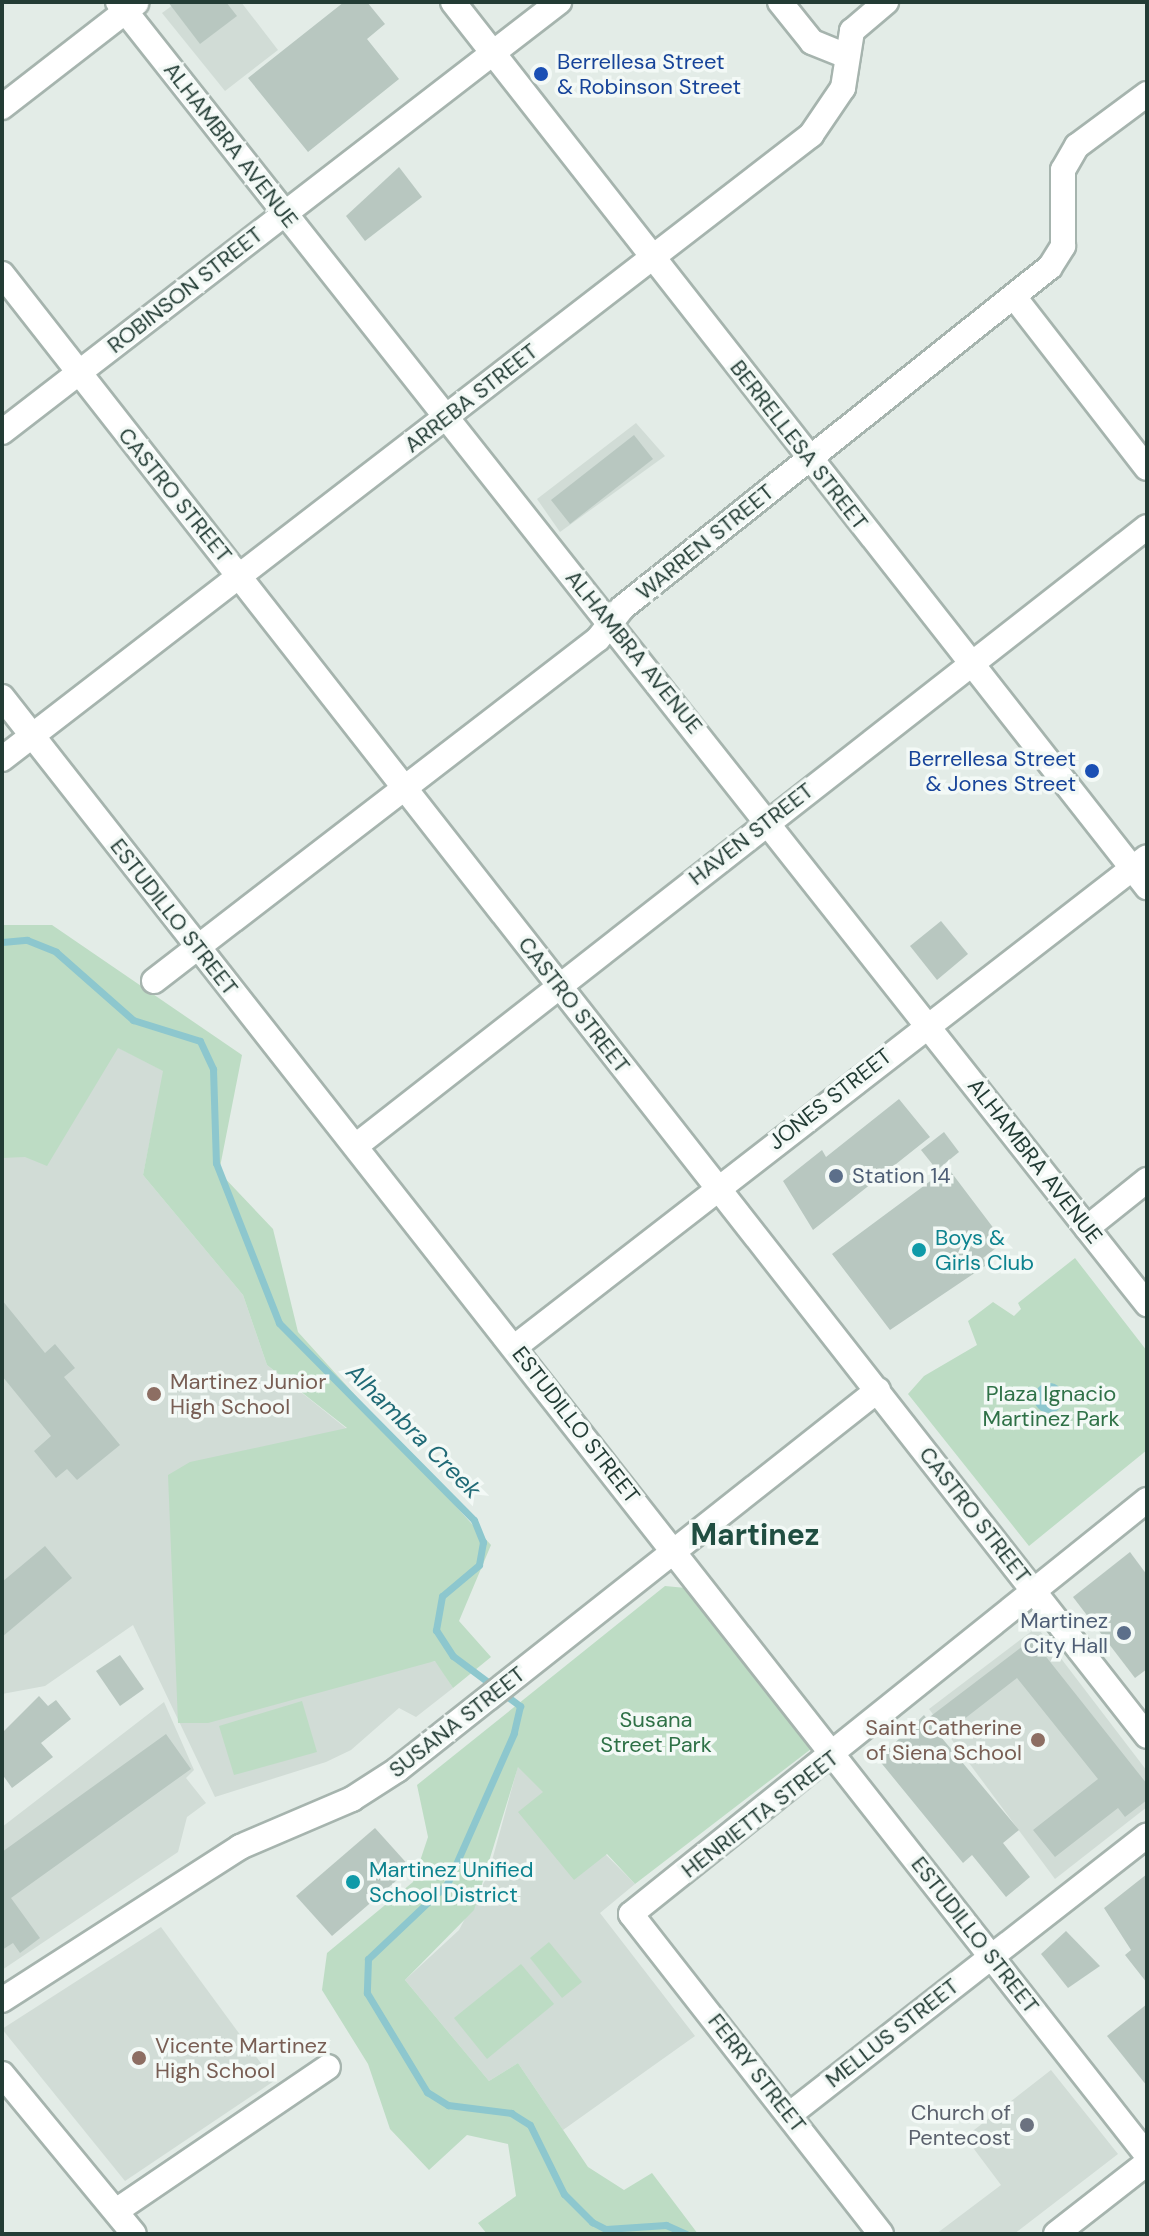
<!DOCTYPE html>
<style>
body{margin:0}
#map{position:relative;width:1149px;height:2236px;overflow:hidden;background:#e3ece7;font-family:"DM Sans",sans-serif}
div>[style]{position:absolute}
.built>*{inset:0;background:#d1dcd6}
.green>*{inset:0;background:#bddcc4}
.water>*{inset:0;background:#8dc7ce}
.round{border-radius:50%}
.stream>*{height:7px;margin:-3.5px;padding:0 3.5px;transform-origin:3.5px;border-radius:3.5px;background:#8dc7ce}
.building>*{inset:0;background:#b8c7c0}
.roads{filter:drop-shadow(2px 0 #a6b4ae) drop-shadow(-2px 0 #a6b4ae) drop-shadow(0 2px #a6b4ae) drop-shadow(0 -2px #a6b4ae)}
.street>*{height:24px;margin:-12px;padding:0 12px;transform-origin:12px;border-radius:12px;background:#fff}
.secondary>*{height:24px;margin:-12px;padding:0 12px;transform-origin:12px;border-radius:12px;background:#fff}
.dots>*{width:22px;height:22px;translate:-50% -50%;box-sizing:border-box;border:4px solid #f3f9f6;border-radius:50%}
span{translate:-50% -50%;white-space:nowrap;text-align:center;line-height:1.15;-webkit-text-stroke:7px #f3f9f6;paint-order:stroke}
.transit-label{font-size:22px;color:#164399}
.left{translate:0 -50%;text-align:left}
.right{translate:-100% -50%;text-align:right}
.street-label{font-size:22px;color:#233c35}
.service-label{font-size:22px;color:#4e5e75}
.culture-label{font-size:22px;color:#0d838f}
.education-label{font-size:22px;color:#785e54}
.park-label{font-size:22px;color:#2f7147}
.worship-label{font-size:22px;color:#5b616d}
.water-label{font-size:24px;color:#206a76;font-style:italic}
.district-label{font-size:30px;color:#204e41;font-weight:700}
.frame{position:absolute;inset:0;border:4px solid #233c35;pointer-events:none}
</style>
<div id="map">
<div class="built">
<div style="clip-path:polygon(177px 2px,241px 2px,278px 50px,225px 91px,162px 13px)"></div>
<div style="clip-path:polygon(636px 423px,665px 456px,560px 532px,537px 499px)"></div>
<div style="clip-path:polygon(2px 989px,164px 1071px,143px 1175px,243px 1295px,267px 1365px,347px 1429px,405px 1665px,436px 1661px,453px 1688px,416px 1717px,399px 1708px,351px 1750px,326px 1762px,215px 1797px,133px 1625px,45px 1686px,2px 1694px)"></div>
<div style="clip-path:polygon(1037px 1627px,1147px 1771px,1147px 1807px,1055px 1879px,929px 1709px)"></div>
<div style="clip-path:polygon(164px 1702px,194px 1770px,186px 1778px,206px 1803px,187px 1817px,178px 1852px,2px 1970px,2px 1827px)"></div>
<div style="clip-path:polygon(518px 1766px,635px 1884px,600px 1913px,695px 2036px,563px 2130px,518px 2063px,489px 2081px,405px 1980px,459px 1930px,488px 1875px)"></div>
<div style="clip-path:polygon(161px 1927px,274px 2081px,125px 2181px,2px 2029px)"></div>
<div style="clip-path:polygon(1051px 2070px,1118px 2154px,1014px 2234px,936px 2234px,1001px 2185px,965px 2137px)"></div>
</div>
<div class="green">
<div style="clip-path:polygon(2px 925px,52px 925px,242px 1055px,219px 1172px,273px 1229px,298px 1332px,491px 1545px,459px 1621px,491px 1657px,453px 1688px,435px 1661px,208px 1723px,178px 1723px,168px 1475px,190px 1462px,347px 1428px,267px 1365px,243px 1295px,143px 1175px,163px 1071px,118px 1048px,47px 1166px,25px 1157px,2px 1158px)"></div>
<div style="clip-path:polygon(1075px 1258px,1147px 1351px,1147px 1450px,1029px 1546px,908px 1394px,924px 1376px,977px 1345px,968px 1321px,993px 1302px,1014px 1316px,1021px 1309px,1018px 1303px)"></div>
<div style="clip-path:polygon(665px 1586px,686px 1588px,811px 1749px,635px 1884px,607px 1854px,574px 1880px,518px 1812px,543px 1792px,518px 1767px,474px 1910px,405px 1980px,489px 2081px,518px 2063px,588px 2167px,624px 2190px,652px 2173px,698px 2234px,487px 2234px,478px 2223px,516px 2196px,508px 2144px,467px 2135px,429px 2170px,390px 2129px,368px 2064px,322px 1990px,327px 1953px,413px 1882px,428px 1837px,417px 1785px)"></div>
<div style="clip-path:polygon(302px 1701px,317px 1752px,234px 1775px,219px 1726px)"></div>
<div style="clip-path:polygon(549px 1942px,582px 1982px,562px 1998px,530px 1958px)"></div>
<div style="clip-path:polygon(521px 1964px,554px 2004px,487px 2059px,454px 2018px)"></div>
</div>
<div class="water">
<div class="round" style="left:1034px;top:1383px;width:30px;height:30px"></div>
</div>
<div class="stream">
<div style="left:2px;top:942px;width:25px;rotate:-5deg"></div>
<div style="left:27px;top:940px;width:31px;rotate:22deg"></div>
<div style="left:56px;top:952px;width:103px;rotate:41.4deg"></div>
<div style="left:133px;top:1020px;width:70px;rotate:17.4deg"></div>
<div style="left:200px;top:1041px;width:31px;rotate:65deg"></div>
<div style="left:213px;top:1069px;width:94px;rotate:88.2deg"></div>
<div style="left:216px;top:1163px;width:172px;rotate:68.5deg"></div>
<div style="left:279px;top:1323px;width:277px;rotate:45.3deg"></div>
<div style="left:474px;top:1520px;width:24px;rotate:68deg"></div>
<div style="left:483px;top:1542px;width:23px;rotate:100deg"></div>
<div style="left:479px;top:1565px;width:48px;rotate:140deg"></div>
<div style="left:442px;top:1596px;width:35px;rotate:100deg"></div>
<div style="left:436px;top:1630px;width:31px;rotate:57deg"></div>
<div style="left:453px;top:1656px;width:84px;rotate:36.7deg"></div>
<div style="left:520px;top:1706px;width:28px;rotate:103deg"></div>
<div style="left:514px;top:1733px;width:165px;rotate:113.9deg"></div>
<div style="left:447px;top:1884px;width:109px;rotate:136.5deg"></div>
<div style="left:368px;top:1959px;width:34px;rotate:92deg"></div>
<div style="left:367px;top:1993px;width:116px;rotate:58.8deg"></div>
<div style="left:427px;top:2092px;width:25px;rotate:32deg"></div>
<div style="left:448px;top:2105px;width:64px;rotate:7.2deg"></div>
<div style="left:511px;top:2113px;width:22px;rotate:32deg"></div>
<div style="left:530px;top:2125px;width:77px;rotate:63.8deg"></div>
<div style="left:564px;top:2194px;width:40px;rotate:45deg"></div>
<div style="left:592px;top:2222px;width:16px;rotate:27deg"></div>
<div style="left:606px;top:2229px;width:60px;rotate:-3.8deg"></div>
<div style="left:666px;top:2225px;width:22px;rotate:24deg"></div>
</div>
<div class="building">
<div style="clip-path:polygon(168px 2px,226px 2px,237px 16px,200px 44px)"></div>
<div style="clip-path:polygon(344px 2px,367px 2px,385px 24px,367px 39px,399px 79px,308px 152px,248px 78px)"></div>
<div style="clip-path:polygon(399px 167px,422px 197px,365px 241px,346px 216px)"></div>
<div style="clip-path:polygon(634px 435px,653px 459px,570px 524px,551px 500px)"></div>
<div style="clip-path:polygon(941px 921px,968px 954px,937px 980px,910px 946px)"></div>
<div style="clip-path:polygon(899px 1099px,930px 1137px,813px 1230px,783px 1181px,822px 1150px,826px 1157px)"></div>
<div style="clip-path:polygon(944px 1132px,959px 1152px,937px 1170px,921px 1150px)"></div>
<div style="clip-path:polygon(948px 1168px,1004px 1242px,983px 1258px,988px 1264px,890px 1330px,832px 1254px)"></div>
<div style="clip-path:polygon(2px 1300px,45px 1353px,55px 1344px,75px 1368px,64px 1377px,120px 1445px,77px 1480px,67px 1469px,56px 1478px,34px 1451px,51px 1436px,2px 1376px)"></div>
<div style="clip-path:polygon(45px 1546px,72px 1578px,2px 1637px,2px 1582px)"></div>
<div style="clip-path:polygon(1130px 1552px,1147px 1575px,1147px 1669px,1135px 1678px,1073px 1597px)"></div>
<div style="clip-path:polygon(1032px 1639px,1147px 1784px,1147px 1800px,1125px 1817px,1118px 1808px,1055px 1857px,1033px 1830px,1098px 1779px,1017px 1678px,941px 1737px,1019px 1830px,1003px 1843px,1030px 1877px,1006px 1897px,972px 1855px,963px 1863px,878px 1759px,924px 1715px,927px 1719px)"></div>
<div style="clip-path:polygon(120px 1655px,144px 1689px,120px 1706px,96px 1671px)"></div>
<div style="clip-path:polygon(39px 1696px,48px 1706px,56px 1700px,71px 1719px,41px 1743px,53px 1757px,12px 1788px,2px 1774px,2px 1733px)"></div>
<div style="clip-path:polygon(166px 1734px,191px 1769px,11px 1898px,40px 1938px,20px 1953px,13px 1943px,2px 1950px,2px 1852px)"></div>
<div style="clip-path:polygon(375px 1828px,411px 1868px,332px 1936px,296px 1896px)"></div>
<div style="clip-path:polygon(1147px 1874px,1147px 1983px,1125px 1955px,1131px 1950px,1104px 1908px)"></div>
<div style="clip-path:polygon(1066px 1931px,1100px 1966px,1068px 1988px,1041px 1954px)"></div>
<div style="clip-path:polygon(1147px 2004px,1147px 2086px,1107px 2036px)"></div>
</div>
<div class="roads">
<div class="street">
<div style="left:780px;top:2px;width:51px;rotate:51.3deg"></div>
<div style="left:812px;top:42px;width:35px;rotate:22deg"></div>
<div style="left:2px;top:274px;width:1857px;rotate:51.93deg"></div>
<div style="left:1015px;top:298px;width:215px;rotate:52.2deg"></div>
<div style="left:2px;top:432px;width:704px;rotate:-37.67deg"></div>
<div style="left:2px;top:697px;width:1854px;rotate:51.86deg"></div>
<div style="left:2px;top:759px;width:1022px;rotate:-37.64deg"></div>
<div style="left:811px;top:135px;width:57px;rotate:-55.8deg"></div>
<div style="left:843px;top:88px;width:58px;rotate:-81deg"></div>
<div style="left:852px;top:31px;width:45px;rotate:-40.5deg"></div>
<div style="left:154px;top:981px;width:560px;rotate:-37.61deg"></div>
<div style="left:598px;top:639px;width:39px;rotate:-52deg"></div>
<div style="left:622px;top:608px;width:547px;rotate:-38.55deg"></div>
<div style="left:1050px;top:267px;width:25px;rotate:-58deg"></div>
<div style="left:1063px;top:246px;width:76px;rotate:-90deg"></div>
<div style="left:1063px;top:170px;width:28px;rotate:-60deg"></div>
<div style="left:1077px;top:146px;width:87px;rotate:-36.6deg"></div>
<div style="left:357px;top:1145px;width:1003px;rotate:-38.04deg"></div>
<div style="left:1087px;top:1228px;width:77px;rotate:-38.7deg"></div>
<div style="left:516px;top:1346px;width:798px;rotate:-37.77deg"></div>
<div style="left:2px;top:2000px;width:283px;rotate:-32.7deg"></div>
<div style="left:240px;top:1847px;width:122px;rotate:-23.2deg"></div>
<div style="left:352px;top:1799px;width:54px;rotate:-32.8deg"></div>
<div style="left:397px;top:1770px;width:613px;rotate:-38.31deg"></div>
<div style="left:2px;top:2074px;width:207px;rotate:50.5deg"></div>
<div style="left:789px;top:2115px;width:454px;rotate:-38deg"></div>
<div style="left:116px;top:2211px;width:256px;rotate:-34.2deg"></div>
<div style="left:881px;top:2234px;width:406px;rotate:-128deg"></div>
<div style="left:631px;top:1914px;width:662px;rotate:-38.74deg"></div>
<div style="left:1056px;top:2234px;width:115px;rotate:-38deg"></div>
</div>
<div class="secondary">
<div style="left:118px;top:2px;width:1660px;rotate:51.68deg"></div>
<div style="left:453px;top:2px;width:1125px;rotate:51.9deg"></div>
<div style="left:2px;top:107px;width:170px;rotate:-37.8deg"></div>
</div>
</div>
<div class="dots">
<div style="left:541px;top:74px;background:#1a4fb4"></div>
<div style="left:1092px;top:771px;background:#1a4fb4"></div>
<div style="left:836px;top:1176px;background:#5c6f8a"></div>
<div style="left:919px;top:1250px;background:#0f9aa8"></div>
<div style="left:154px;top:1394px;background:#8d6e63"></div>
<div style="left:1124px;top:1633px;background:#5c6f8a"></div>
<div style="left:1038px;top:1740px;background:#8d6e63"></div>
<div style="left:353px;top:1882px;background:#0f9aa8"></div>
<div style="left:139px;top:2058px;background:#8d6e63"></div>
<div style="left:1027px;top:2125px;background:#6b7280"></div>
</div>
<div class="transit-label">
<span class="left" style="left:557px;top:74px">Berrellesa Street<br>&amp; Robinson Street</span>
<span class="right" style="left:1076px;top:771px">Berrellesa Street<br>&amp; Jones Street</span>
</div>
<div class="street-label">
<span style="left:231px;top:145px;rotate:52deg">ALHAMBRA AVENUE</span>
<span style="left:185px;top:290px;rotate:-38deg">ROBINSON STREET</span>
<span style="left:471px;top:398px;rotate:-38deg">ARREBA STREET</span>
<span style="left:799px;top:445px;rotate:52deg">BERRELLESA STREET</span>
<span style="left:175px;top:495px;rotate:51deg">CASTRO STREET</span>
<span style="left:705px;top:542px;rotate:-39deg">WARREN STREET</span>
<span style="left:634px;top:652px;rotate:51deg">ALHAMBRA AVENUE</span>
<span style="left:751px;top:834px;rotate:-38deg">HAVEN STREET</span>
<span style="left:174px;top:917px;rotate:52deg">ESTUDILLO STREET</span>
<span style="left:574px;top:1005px;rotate:52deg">CASTRO STREET</span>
<span style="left:830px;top:1099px;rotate:-38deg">JONES STREET</span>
<span style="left:1035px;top:1161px;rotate:52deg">ALHAMBRA AVENUE</span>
<span style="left:576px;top:1425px;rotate:52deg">ESTUDILLO STREET</span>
<span style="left:975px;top:1515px;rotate:52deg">CASTRO STREET</span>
<span style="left:457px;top:1722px;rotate:-38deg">SUSANA STREET</span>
<span style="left:760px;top:1814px;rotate:-38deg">HENRIETTA STREET</span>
<span style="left:975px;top:1935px;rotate:52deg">ESTUDILLO STREET</span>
<span style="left:892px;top:2033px;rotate:-38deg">MELLUS STREET</span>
<span style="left:757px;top:2073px;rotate:52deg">FERRY STREET</span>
</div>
<div class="service-label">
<span class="left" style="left:852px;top:1176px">Station 14</span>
<span class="right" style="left:1108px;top:1633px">Martinez<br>City Hall</span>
</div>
<div class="culture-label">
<span class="left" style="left:935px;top:1250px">Boys &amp;<br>Girls Club</span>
<span class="left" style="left:369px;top:1882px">Martinez Unified<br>School District</span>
</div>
<div class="education-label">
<span class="left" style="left:170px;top:1394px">Martinez Junior<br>High School</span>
<span class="right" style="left:1022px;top:1740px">Saint Catherine<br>of Siena School</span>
<span class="left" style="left:155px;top:2058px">Vicente Martinez<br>High School</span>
</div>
<div class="park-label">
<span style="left:1051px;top:1406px">Plaza Ignacio<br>Martinez Park</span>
<span style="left:656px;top:1732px">Susana<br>Street Park</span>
</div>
<div class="worship-label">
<span class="right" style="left:1011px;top:2125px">Church of<br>Pentecost</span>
</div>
<div class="water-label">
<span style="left:414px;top:1431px;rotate:45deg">Alhambra Creek</span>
</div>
<div class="district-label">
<span style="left:755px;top:1535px">Martinez</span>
</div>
<div class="frame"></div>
</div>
